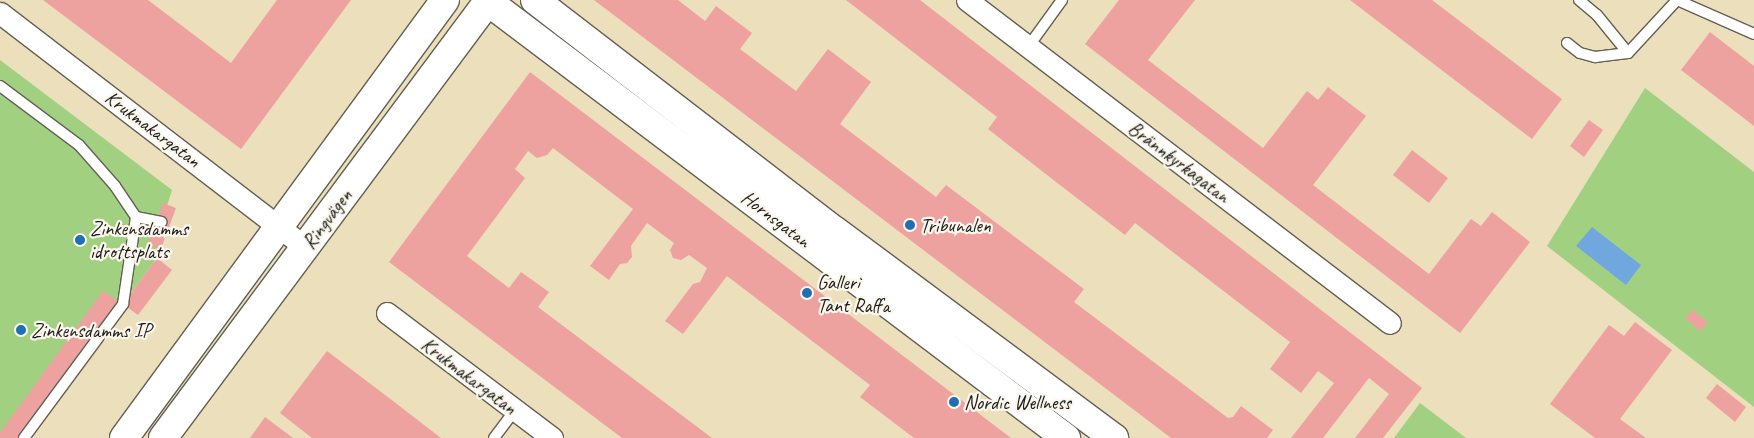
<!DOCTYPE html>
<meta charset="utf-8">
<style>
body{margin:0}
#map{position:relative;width:1754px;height:438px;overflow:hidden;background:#ebdfbc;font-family:Caveat,sans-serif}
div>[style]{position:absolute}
.green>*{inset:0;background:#a1d180}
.water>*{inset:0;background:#71a7df}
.building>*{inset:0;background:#eea2a0}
.roads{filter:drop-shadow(1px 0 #646054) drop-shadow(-1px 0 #646054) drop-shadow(0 1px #646054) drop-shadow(0 -1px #646054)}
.lane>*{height:10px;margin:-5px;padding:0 5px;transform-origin:5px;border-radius:5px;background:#fff}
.street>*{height:21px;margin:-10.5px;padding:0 10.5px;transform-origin:10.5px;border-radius:10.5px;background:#fff}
.secondary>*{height:28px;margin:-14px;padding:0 14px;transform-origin:14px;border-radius:14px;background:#fff}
.dots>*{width:14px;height:14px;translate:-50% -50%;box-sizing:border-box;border:2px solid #fbf7ec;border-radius:50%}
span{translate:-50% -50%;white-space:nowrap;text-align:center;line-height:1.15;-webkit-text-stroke:4.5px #fbf7ec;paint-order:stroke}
.street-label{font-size:20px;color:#1c1c1c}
.poi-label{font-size:20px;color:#1c1c1c}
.left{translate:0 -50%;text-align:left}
</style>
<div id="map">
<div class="green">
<div style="clip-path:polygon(0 60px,172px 190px,162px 222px,157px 258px,24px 438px,0 438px)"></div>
<div style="clip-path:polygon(1645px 88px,1754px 172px,1754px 407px,1547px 246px)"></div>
<div style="clip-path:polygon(1420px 403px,1466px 438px,1394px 438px)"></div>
</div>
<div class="water">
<div style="clip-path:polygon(1592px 227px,1641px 265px,1626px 285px,1576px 246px)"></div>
</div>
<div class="building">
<div style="clip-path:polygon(43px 0,148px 0,231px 63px,277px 0,351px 0,241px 149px)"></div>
<div style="clip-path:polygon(594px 0,678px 0,705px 21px,716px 6px,752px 33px,740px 49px,796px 91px,828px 49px,871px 82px,840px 124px,936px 197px,946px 185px,1084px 289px,1074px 302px,1228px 418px,1233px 417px,1241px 406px,1273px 430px,1267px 438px,1171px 438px)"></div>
<div style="clip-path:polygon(846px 0,920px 0,1422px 388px,1383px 438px,1355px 438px,1389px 394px,1369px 378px,1323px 438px,1291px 438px,1334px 383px,1318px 371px,1301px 393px,1270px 369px,1290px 342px,1135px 223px,1125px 235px,1056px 182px,988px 129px,997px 117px)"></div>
<div style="clip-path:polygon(1119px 0,1195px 0,1148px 60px,1263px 148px,1307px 91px,1318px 100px,1328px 87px,1366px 116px,1313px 185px,1429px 274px,1471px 219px,1481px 226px,1492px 212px,1530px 242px,1460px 333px,1085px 44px)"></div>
<div style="clip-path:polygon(1350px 0,1432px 0,1562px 99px,1532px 139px)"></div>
<div style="clip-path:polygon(1710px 32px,1754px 66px,1754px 126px,1681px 70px)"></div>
<div style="clip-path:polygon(530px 72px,705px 205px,1011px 438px,914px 438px,860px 397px,870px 385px,727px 276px,683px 334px,665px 321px,693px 284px,700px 282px,707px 268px,689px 255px,681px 260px,673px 258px,670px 250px,674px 243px,647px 223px,631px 246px,632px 257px,627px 263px,620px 264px,609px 280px,590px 266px,633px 209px,553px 148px,547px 155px,537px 158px,528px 151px,515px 169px,525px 178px,467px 256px,509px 288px,521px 272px,549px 292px,538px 307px,712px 438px,622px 438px,389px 262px)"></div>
<div style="clip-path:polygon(1589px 120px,1603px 130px,1584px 157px,1570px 146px)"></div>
<div style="clip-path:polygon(1412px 150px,1448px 178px,1429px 203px,1393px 175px)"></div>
<div style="clip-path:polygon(163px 203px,176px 208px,161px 249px,148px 244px)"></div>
<div style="clip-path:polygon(157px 258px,172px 270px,138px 315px,123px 304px)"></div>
<div style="clip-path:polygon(103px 291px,123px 304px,24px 438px,0 438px,0 433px)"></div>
<div style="clip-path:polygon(1693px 310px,1708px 323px,1700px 331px,1685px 318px)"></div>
<div style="clip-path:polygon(1635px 322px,1672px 350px,1620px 419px,1646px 438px,1595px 438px,1550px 404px,1609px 325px,1624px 336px)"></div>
<div style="clip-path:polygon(327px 351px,393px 401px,441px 438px,312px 438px,280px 413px)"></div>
<div style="clip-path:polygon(1717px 384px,1746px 407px,1735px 422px,1706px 398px)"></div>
<div style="clip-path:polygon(265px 417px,293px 438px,250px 438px)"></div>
</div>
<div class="roads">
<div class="lane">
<div style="left:1579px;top:0;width:23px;rotate:40deg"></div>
<div style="left:1597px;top:15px;width:49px;rotate:50.8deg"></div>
<div style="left:1567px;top:43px;width:16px;rotate:38deg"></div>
<div style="left:1580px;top:53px;width:16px;rotate:15deg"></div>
<div style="left:1595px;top:57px;width:33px;rotate:-7deg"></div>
<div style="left:1628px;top:53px;width:72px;rotate:-47.2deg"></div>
<div style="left:1677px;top:0;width:84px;rotate:23.8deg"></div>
<div style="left:1028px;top:47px;width:58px;rotate:-54.1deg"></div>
<div style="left:0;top:86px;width:99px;rotate:36.8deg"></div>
<div style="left:79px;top:145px;width:55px;rotate:48.7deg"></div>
<div style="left:115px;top:186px;width:37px;rotate:56deg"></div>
<div style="left:24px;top:438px;width:167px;rotate:-53.5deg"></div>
<div style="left:123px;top:304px;width:88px;rotate:-81.5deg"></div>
<div style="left:136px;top:217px;width:26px;rotate:11deg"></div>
<div style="left:494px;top:438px;width:35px;rotate:-53deg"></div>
</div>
<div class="street">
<div style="left:967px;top:0;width:532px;rotate:37.37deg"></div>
<div style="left:0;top:13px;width:384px;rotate:37.5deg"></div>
<div style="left:387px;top:313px;width:207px;rotate:37.1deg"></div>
</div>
<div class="secondary">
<div style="left:486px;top:0;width:727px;rotate:37.06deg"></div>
<div style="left:535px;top:0;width:377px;rotate:37.6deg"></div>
<div style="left:834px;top:230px;width:349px;rotate:36.6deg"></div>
<div style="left:124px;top:438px;width:543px;rotate:-53.76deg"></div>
<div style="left:163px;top:438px;width:546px;rotate:-53.34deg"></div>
</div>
</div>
<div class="dots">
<div style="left:910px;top:225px;background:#1f6fb2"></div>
<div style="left:80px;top:240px;background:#1f6fb2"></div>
<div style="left:807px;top:293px;background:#1f6fb2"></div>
<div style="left:21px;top:330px;background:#1f6fb2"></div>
<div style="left:954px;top:402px;background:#1f6fb2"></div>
</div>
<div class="street-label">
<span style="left:153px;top:129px;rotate:37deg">Krukmakargatan</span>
<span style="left:1179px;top:162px;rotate:37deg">Brännkyrkagatan</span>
<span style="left:327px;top:219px;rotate:-53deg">Ringvägen</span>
<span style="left:776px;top:219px;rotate:37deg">Hornsgatan</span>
<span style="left:469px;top:376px;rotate:37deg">Krukmakargatan</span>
</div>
<div class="poi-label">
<span class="left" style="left:920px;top:225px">Tribunalen</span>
<span class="left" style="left:90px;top:240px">Zinkensdamms<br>idrottsplats</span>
<span class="left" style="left:817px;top:294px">Galleri<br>Tant Raffa</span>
<span class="left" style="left:31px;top:330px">Zinkensdamms IP</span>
<span class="left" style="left:964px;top:402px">Nordic Wellness</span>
</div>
</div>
